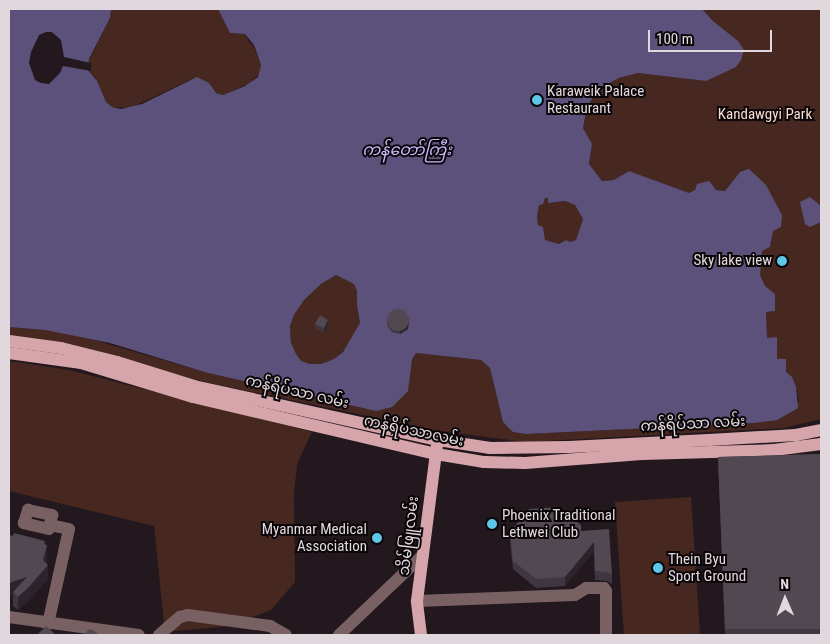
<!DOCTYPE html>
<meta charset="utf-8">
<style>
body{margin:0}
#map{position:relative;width:830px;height:644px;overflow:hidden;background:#24181f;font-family:"Roboto Condensed","Noto Sans Myanmar",sans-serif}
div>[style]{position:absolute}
.green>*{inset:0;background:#472820}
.water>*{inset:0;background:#5c517b}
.pier>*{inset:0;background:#24181f}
.minor>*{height:12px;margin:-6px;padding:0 6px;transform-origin:6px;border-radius:6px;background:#786063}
.major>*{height:12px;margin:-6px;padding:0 6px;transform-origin:6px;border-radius:6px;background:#d6a5ab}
.wall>*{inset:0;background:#3f3641}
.shaded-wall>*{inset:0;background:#2d232c}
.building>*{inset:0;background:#514852}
.round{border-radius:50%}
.dots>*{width:14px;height:14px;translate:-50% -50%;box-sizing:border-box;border:2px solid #0a0608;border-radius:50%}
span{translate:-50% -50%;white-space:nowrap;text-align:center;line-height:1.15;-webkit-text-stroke:4px #0a0608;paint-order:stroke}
.poi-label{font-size:15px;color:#e1d8dd}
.left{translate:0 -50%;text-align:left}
.right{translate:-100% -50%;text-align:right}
.park-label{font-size:15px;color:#fbdad1}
.street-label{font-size:15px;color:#e1d8dd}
.water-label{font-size:16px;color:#c8b7fc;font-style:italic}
.frame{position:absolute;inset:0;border:10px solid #e1d8dd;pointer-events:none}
.north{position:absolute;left:760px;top:574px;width:50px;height:50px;-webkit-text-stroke:4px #0a0608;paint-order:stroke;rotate:359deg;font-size:14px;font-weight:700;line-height:20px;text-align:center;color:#e1d8dd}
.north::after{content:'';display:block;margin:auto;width:18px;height:22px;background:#e1d8dd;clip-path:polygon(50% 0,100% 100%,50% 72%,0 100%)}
.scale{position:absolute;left:648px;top:30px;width:124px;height:22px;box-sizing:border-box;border:2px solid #e1d8dd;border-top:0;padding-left:6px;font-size:15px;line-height:18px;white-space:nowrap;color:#e1d8dd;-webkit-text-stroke:4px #0a0608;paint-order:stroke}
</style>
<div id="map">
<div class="green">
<div style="clip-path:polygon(111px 9px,218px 9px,230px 33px,245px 34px,249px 42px,253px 45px,261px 65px,259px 74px,250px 83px,223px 95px,216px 93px,210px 87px,192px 79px,130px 108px,112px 107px,106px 102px,94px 76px,88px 71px,87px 65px,110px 18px)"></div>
<div style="clip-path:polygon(702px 9px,821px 9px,821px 419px,784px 428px,526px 442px,439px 431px,205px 382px,75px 347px,9px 337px,9px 327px,45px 330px,87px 338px,208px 373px,376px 411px,411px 365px,416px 353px,481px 360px,490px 368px,503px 422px,513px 432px,526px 434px,754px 423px,777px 419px,799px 401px,796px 387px,786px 372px,786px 360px,777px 359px,767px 338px,766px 312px,775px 311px,775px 294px,765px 286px,759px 275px,762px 250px,770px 247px,773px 231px,740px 172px,725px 191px,717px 190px,706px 183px,697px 184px,695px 190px,689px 193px,629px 171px,614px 180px,602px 181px,589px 164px,592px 144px,583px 128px,587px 107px,598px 89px,619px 78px,638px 73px,706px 81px,738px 41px,713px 21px)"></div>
<div style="clip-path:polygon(546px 198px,548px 198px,549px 203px,565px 201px,575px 205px,583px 219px,576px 240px,570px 242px,566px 240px,560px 244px,544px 240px,544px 232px,538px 225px,537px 217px,539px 204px)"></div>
<div style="clip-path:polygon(336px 275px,354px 284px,357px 291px,357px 305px,360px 324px,343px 352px,334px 359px,321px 364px,310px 364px,301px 361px,295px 354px,291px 343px,290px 326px,294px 315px,304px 300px,321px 284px)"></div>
<div style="clip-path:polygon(9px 361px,69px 370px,312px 432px,297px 464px,294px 494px,295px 582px,271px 610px,230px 626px,165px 632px,154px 526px,9px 491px)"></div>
<div style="clip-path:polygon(691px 497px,700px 635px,624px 635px,615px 502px)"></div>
</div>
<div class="water">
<div style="clip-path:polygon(evenodd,9px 9px,111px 9px,110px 18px,89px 59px,88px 70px,97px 81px,106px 102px,112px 107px,121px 109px,142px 104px,197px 77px,209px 83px,216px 93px,223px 95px,245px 86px,258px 77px,261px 65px,254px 45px,245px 34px,230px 33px,218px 9px,702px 9px,713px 21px,738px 41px,744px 50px,741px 60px,736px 67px,706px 81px,638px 73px,619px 78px,598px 89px,587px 107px,583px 128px,592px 144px,589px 164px,602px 181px,614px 180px,629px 171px,689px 193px,695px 190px,697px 184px,709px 181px,716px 190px,725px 191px,740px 172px,749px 169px,766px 185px,782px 215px,781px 227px,773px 231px,770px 247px,762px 251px,760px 275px,765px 286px,775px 294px,775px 311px,766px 312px,767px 338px,777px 337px,777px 359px,786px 359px,786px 372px,792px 377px,796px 387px,798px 408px,777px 420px,754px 423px,526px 434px,513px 432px,503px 422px,490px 368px,481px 360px,416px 353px,412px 360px,408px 391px,392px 407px,376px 411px,208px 373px,110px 343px,45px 330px,9px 327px,9px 9px,545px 198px,548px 198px,548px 203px,565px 201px,575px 205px,583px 219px,576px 240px,570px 242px,566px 240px,559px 244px,545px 240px,543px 227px,538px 225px,537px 217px,539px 205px,543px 204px,545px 198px,9px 9px,336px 275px,354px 284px,357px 291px,357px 305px,360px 323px,343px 352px,334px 359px,321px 364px,310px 364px,301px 361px,296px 354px,291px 343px,290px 326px,294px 315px,304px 300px,321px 284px,336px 275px)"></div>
<div style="clip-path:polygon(810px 197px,821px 206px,821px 222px,810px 227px,805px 224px,800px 202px)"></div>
</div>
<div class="pier">
<div style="clip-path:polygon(46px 32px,52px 32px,61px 40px,64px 57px,91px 63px,91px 71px,63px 66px,60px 73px,49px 84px,41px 83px,35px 80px,29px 63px,31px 52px,39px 35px)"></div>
</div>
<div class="minor">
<div style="left:28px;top:510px;width:25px;rotate:12deg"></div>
<div style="left:52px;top:515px;width:14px;rotate:102deg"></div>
<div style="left:49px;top:529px;width:26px;rotate:-167deg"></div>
<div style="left:24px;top:523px;width:14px;rotate:-73deg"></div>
<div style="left:417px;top:601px;width:158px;rotate:-2.2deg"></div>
<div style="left:575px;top:595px;width:13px;rotate:-32deg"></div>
<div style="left:586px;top:588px;width:18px"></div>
<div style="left:604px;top:588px;width:4px;rotate:56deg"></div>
<div style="left:606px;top:591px;width:44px;rotate:90deg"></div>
<div style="left:9px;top:617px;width:131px;rotate:7.9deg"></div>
<div style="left:48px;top:624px;width:97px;rotate:-77.5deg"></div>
<div style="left:69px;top:529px;width:19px;rotate:-168deg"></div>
<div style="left:159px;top:635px;width:28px;rotate:-41deg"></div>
<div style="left:180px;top:617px;width:8px;rotate:-14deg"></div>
<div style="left:188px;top:615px;width:83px;rotate:7.6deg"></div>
<div style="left:270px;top:626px;width:18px;rotate:29deg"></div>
<div style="left:339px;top:635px;width:116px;rotate:-43.6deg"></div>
</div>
<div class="major">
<div style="left:9px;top:341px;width:52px;rotate:7.7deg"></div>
<div style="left:61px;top:348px;width:58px;rotate:14deg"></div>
<div style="left:117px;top:362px;width:81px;rotate:17.3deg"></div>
<div style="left:194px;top:386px;width:250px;rotate:12.5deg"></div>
<div style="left:438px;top:440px;width:53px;rotate:8.7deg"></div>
<div style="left:490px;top:448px;width:79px;rotate:-0.7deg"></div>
<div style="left:569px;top:447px;width:140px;rotate:-2.9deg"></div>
<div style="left:709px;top:440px;width:87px;rotate:-3.3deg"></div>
<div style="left:796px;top:435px;width:25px;rotate:-11deg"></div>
<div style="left:9px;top:353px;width:73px;rotate:7.9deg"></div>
<div style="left:81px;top:363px;width:117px;rotate:16.9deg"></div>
<div style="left:193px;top:397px;width:250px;rotate:13.2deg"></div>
<div style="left:436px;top:454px;width:49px;rotate:9.5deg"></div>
<div style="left:484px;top:462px;width:41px;rotate:1.4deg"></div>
<div style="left:525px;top:463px;width:117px;rotate:-4.4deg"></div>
<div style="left:642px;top:454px;width:132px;rotate:-1.7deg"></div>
<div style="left:774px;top:450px;width:47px;rotate:-7.3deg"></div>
<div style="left:421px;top:635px;width:34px;rotate:-97deg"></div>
<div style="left:417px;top:601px;width:157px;rotate:-82.7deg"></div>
</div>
<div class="wall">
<div style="clip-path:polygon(409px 321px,408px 329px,400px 334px,392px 332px,387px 325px,387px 322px)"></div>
<div style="clip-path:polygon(315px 324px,328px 325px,324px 333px,315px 328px)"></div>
<div style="clip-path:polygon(821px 454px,821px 635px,725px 635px,718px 457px)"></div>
<div style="clip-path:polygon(581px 531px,612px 575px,612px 584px,607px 581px,595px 580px,594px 551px,565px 586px,536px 588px,513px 569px,510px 541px,510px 532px)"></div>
<div style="clip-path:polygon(9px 535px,45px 545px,47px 559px,46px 563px,48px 579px,28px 601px,18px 610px,13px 606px,13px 595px,9px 597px)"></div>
</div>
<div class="shaded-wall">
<div style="clip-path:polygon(409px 318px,408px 329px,400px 334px,400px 331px)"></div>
<div style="clip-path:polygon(328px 320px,328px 325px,324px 333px,324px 328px)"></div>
<div style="clip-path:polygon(45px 541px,45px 553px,47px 545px,47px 559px,44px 570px,48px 565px,48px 579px,28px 601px,18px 610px,18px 597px,13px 592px,13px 595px,9px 597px,9px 583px,44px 544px)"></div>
<div style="clip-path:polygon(594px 542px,594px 551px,565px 586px,565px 577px)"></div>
</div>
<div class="building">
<div class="round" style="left:387px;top:309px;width:22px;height:22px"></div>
<div style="clip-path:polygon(320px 315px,328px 320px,324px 328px,315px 324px)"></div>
<div style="clip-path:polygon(821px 454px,821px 629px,725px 629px,718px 457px)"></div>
<div style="clip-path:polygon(558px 507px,581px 525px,581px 531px,609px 529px,612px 575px,607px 572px,595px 571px,594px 542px,565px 577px,536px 579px,513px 561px,510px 532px,529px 509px)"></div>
<div style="clip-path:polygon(14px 533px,45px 541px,44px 544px,47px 545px,43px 560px,48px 565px,28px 588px,18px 597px,13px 592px,27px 577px,9px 583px,9px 535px,13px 536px)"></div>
<div style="clip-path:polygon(46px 626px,56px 635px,37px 635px)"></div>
<div style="clip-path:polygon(89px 629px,93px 630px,99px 635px,84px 635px)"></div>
</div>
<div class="dots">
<div style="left:537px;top:100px;background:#5cc7e7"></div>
<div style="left:782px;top:261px;background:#5cc7e7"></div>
<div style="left:492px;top:524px;background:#5cc7e7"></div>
<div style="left:377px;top:538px;background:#5cc7e7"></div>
<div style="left:658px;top:568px;background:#5cc7e7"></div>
</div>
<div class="poi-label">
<span class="left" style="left:547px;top:100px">Karaweik Palace<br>Restaurant</span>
<span class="right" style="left:772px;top:261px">Sky lake view</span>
<span class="left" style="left:502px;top:524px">Phoenix Traditional<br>Lethwei Club</span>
<span class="right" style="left:367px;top:538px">Myanmar Medical<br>Association</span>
<span class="left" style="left:668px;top:568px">Thein Byu<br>Sport Ground</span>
</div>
<div class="park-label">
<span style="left:765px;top:115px">Kandawgyi Park</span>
</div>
<div class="street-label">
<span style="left:297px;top:392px;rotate:13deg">ကန်ရိပ်သာ လမ်း</span>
<span style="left:693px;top:424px;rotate:-3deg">ကန်ရိပ်သာ လမ်း</span>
<span style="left:414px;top:431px;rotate:12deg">ကန်ရိပ်သာလမ်း</span>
<span style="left:409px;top:536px;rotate:-83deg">သိမ်ဖြူလမ်း</span>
</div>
<div class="water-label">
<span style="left:407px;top:150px">ကန်တော်ကြီး</span>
</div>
<div class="frame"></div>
<div class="north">N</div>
<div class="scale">100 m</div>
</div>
